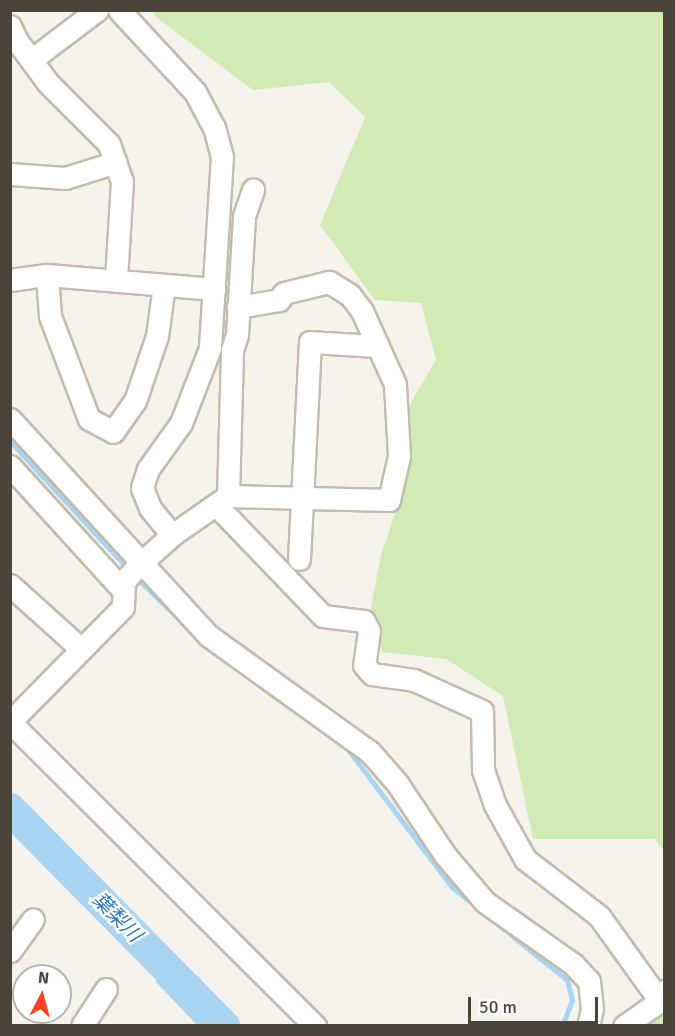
<!DOCTYPE html>
<meta charset="utf-8">
<style>
body{margin:0}
#map{position:relative;width:675px;height:1036px;overflow:hidden;background:#f6f3ec;font-family:Signika,"Noto Sans JP",sans-serif}
div>[style]{position:absolute}
.green>*{inset:0;background:#d2eab5}
.water>*{inset:0;background:#a9d4f2}
.stream>*{height:5px;margin:-2.5px;padding:0 2.5px;transform-origin:2.5px;border-radius:2.5px;background:#a9d4f2}
.river>*{height:32px;margin:-16px;padding:0 16px;transform-origin:16px;border-radius:16px;background:#a9d4f2}
.roads{filter:drop-shadow(2px 0 #c2bbae) drop-shadow(-2px 0 #c2bbae) drop-shadow(0 2px #c2bbae) drop-shadow(0 -2px #c2bbae)}
.street>*{height:21px;margin:-10.5px;padding:0 10.5px;transform-origin:10.5px;border-radius:10.5px;background:#fff}
span{translate:-50% -50%;white-space:nowrap;text-align:center;line-height:1.15;-webkit-text-stroke:5px #fff;paint-order:stroke}
.water-label{font-size:20px;color:#2e7ab2;font-style:italic}
.frame{position:absolute;inset:0;border:12px solid #4b4439;pointer-events:none}
.north{position:absolute;left:12px;top:964px;width:60px;height:60px;box-sizing:border-box;background:#fff;border:2px solid #b7b4b0;border-radius:50%;rotate:6deg;font-size:16px;font-weight:700;line-height:24px;text-align:center;color:#4b4439}
.north::after{content:'';display:block;margin:auto;width:21px;height:27px;background:#fc3f1d;clip-path:polygon(50% 0,100% 100%,50% 72%,0 100%)}
.scale{position:absolute;left:468px;top:997px;width:130px;height:27px;box-sizing:border-box;border:3px solid #4b4439;border-top:0;padding-left:8px;font-size:18px;line-height:21px;white-space:nowrap;color:#4b4439;-webkit-text-stroke:4px #fff;paint-order:stroke}
</style>
<div id="map">
<div class="green">
<div style="clip-path:polygon(152px 11px,664px 11px,664px 851px,655px 839px,533px 839px,503px 696px,446px 659px,382px 652px,371px 607px,381px 555px,400px 499px,411px 402px,436px 360px,421px 303px,375px 300px,320px 225px,365px 117px,329px 82px,253px 90px,156px 17px)"></div>
<div style="clip-path:polygon(664px 1003px,664px 1025px,640px 1025px)"></div>
</div>
<div class="water">
<div style="clip-path:polygon(198px 976px,240px 1025px,197px 1025px,155px 981px)"></div>
</div>
<div class="stream">
<div style="left:10px;top:441px;width:176px;rotate:47.3deg"></div>
<div style="left:136px;top:577px;width:74px;rotate:44.5deg"></div>
<div style="left:204px;top:644px;width:35px;rotate:37deg"></div>
<div style="left:343px;top:743px;width:181px;rotate:52.9deg"></div>
<div style="left:452px;top:887px;width:148px;rotate:39deg"></div>
<div style="left:567px;top:980px;width:21px;rotate:76deg"></div>
<div style="left:572px;top:1000px;width:28px;rotate:111deg"></div>
</div>
<div class="river">
<div style="left:10px;top:809px;width:305px;rotate:45.4deg"></div>
</div>
<div class="roads">
<div class="street">
<div style="left:119px;top:10px;width:112px;rotate:47.2deg"></div>
<div style="left:195px;top:92px;width:40px;rotate:62deg"></div>
<div style="left:214px;top:127px;width:30px;rotate:75deg"></div>
<div style="left:222px;top:156px;width:192px;rotate:93.6deg"></div>
<div style="left:210px;top:348px;width:80px;rotate:111.1deg"></div>
<div style="left:181px;top:423px;width:57px;rotate:125.7deg"></div>
<div style="left:148px;top:469px;width:20px;rotate:108deg"></div>
<div style="left:142px;top:488px;width:22px;rotate:68deg"></div>
<div style="left:150px;top:508px;width:35px;rotate:51deg"></div>
<div style="left:10px;top:26px;width:17px;rotate:65deg"></div>
<div style="left:17px;top:41px;width:52px;rotate:53.6deg"></div>
<div style="left:48px;top:83px;width:86px;rotate:45deg"></div>
<div style="left:109px;top:144px;width:39px;rotate:71deg"></div>
<div style="left:122px;top:181px;width:99px;rotate:93.5deg"></div>
<div style="left:31px;top:60px;width:83px;rotate:-37.1deg"></div>
<div style="left:10px;top:174px;width:55px;rotate:4.2deg"></div>
<div style="left:65px;top:178px;width:53px;rotate:-17.4deg"></div>
<div style="left:47px;top:275px;width:41px;rotate:85.8deg"></div>
<div style="left:50px;top:316px;width:110px;rotate:69.3deg"></div>
<div style="left:89px;top:419px;width:27px;rotate:28deg"></div>
<div style="left:113px;top:432px;width:38px;rotate:-55deg"></div>
<div style="left:135px;top:401px;width:69px;rotate:-71.3deg"></div>
<div style="left:157px;top:336px;width:51px;rotate:-82.2deg"></div>
<div style="left:10px;top:280px;width:37px;rotate:-8deg"></div>
<div style="left:47px;top:275px;width:168px;rotate:4.8deg"></div>
<div style="left:10px;top:419px;width:294px;rotate:47.5deg"></div>
<div style="left:209px;top:636px;width:198px;rotate:35.8deg"></div>
<div style="left:370px;top:752px;width:41px;rotate:48.9deg"></div>
<div style="left:397px;top:783px;width:87px;rotate:56.3deg"></div>
<div style="left:445px;top:855px;width:62px;rotate:49.6deg"></div>
<div style="left:485px;top:902px;width:108px;rotate:35.2deg"></div>
<div style="left:573px;top:964px;width:23px;rotate:47deg"></div>
<div style="left:589px;top:981px;width:28px;rotate:84deg"></div>
<div style="left:592px;top:1009px;width:17px;rotate:103deg"></div>
<div style="left:10px;top:466px;width:168px;rotate:47.7deg"></div>
<div style="left:228px;top:496px;width:146px;rotate:-88.4deg"></div>
<div style="left:232px;top:350px;width:16px;rotate:-72deg"></div>
<div style="left:237px;top:335px;width:119px;rotate:-86.6deg"></div>
<div style="left:244px;top:216px;width:28px;rotate:-71deg"></div>
<div style="left:216px;top:505px;width:154px;rotate:46.1deg"></div>
<div style="left:323px;top:616px;width:41px;rotate:7deg"></div>
<div style="left:364px;top:621px;width:11px;rotate:63deg"></div>
<div style="left:369px;top:631px;width:34px;rotate:98deg"></div>
<div style="left:364px;top:665px;width:12px;rotate:48deg"></div>
<div style="left:372px;top:674px;width:42px;rotate:8.1deg"></div>
<div style="left:414px;top:680px;width:75px;rotate:24.5deg"></div>
<div style="left:482px;top:711px;width:59px;rotate:89deg"></div>
<div style="left:483px;top:770px;width:37px;rotate:71deg"></div>
<div style="left:495px;top:805px;width:62px;rotate:60.9deg"></div>
<div style="left:525px;top:859px;width:93px;rotate:37.6deg"></div>
<div style="left:599px;top:916px;width:105px;rotate:54.3deg"></div>
<div style="left:299px;top:559px;width:217px;rotate:-87.1deg"></div>
<div style="left:310px;top:342px;width:68px;rotate:3.4deg"></div>
<div style="left:10px;top:585px;width:96px;rotate:42deg"></div>
<div style="left:10px;top:722px;width:161px;rotate:-45.5deg"></div>
<div style="left:123px;top:607px;width:26px;rotate:-88deg"></div>
<div style="left:124px;top:581px;width:25px;rotate:-47deg"></div>
<div style="left:141px;top:563px;width:42px;rotate:-42.1deg"></div>
<div style="left:172px;top:535px;width:68px;rotate:-34.9deg"></div>
<div style="left:228px;top:496px;width:161px;rotate:1.4deg"></div>
<div style="left:389px;top:500px;width:45px;rotate:-77.2deg"></div>
<div style="left:399px;top:456px;width:72px;rotate:-93.2deg"></div>
<div style="left:395px;top:384px;width:80px;rotate:-114.3deg"></div>
<div style="left:362px;top:311px;width:20px;rotate:-127deg"></div>
<div style="left:350px;top:295px;width:25px;rotate:-148deg"></div>
<div style="left:329px;top:282px;width:46px;rotate:166.3deg"></div>
<div style="left:284px;top:293px;width:9px;rotate:126deg"></div>
<div style="left:279px;top:300px;width:42px;rotate:170.3deg"></div>
<div style="left:10px;top:722px;width:431px;rotate:44.9deg"></div>
<div style="left:10px;top:951px;width:39px;rotate:-54deg"></div>
<div style="left:82px;top:1026px;width:44px;rotate:-57deg"></div>
<div style="left:624px;top:1026px;width:44px;rotate:-34.8deg"></div>
<div style="left:660px;top:1001px;width:11px;rotate:-68deg"></div>
</div>
</div>
<div class="water-label">
<span style="left:117px;top:917px;rotate:45deg">葉梨川</span>
</div>
<div class="frame"></div>
<div class="north">N</div>
<div class="scale">50 m</div>
</div>
